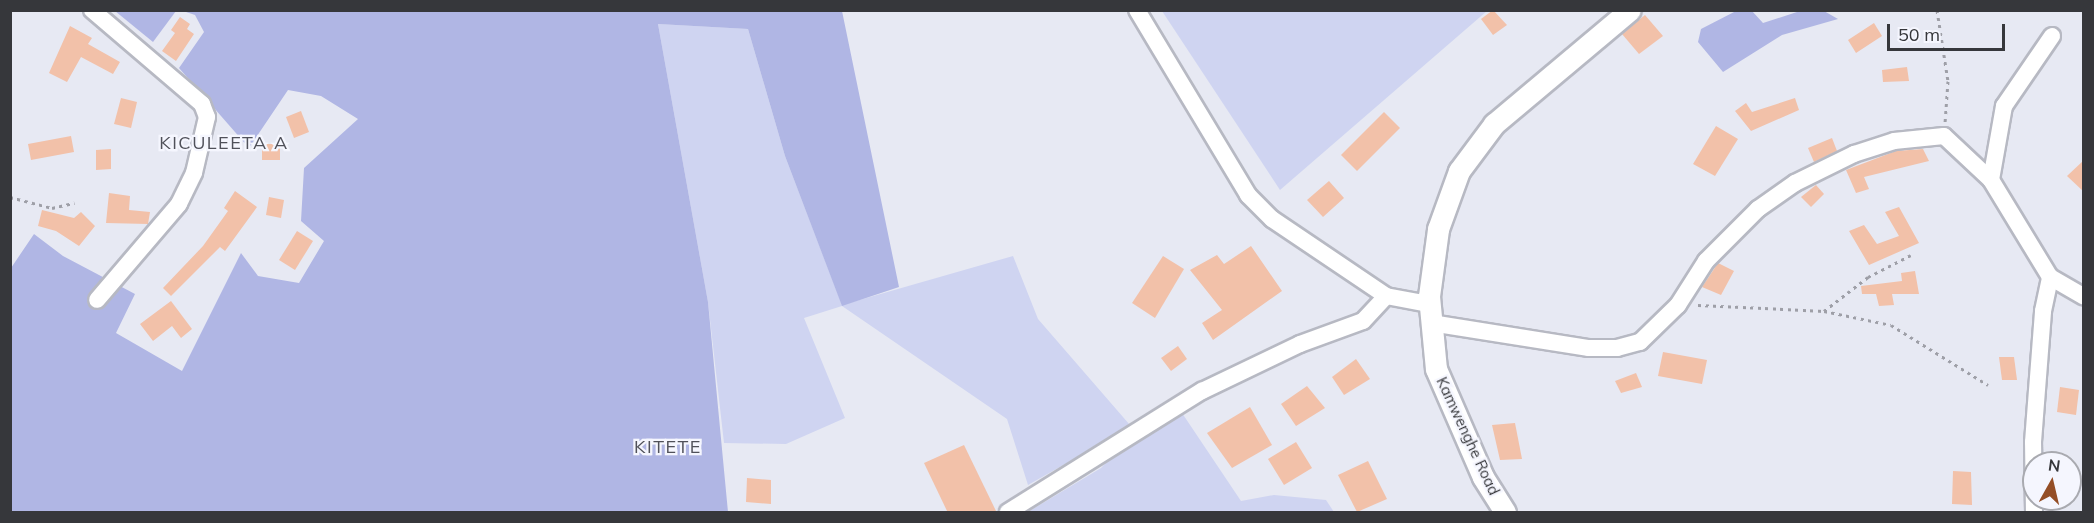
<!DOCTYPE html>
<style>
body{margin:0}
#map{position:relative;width:2094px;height:523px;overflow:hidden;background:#e7e9f3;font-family:Mulish,sans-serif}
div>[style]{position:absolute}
.green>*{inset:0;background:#cfd4f1}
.forest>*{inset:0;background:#b0b6e4}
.building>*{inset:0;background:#f2c1a9}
.path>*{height:3px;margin-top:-1.5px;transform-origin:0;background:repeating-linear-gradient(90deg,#9e9fa7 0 3px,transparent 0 7.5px)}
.roads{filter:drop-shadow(2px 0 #b7b9c3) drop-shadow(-2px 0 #b7b9c3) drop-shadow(0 2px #b7b9c3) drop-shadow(0 -2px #b7b9c3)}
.minor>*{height:16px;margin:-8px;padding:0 8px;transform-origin:8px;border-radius:8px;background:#fff}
.major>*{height:21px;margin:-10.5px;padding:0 10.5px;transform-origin:10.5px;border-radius:10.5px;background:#fff}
span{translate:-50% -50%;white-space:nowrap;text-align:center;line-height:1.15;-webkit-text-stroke:4.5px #f5f6fe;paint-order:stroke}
.street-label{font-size:15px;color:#36373b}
.quarter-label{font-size:18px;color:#50515a;letter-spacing:1.5px}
.frame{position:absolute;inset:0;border:12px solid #36373b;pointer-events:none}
.north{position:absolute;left:2022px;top:451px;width:60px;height:60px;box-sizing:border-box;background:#f5f6fe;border:2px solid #a9aab0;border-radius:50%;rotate:8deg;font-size:16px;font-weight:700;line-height:24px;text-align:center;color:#36373b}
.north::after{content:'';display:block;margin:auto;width:21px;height:27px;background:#944e26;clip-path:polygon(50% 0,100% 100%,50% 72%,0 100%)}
.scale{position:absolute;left:1887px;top:24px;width:118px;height:27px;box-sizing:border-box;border:3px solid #36373b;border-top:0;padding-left:8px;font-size:18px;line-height:21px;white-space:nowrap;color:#36373b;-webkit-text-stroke:4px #f5f6fe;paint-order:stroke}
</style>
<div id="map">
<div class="green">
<div style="clip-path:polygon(1162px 11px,1487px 11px,1280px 190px)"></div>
<div style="clip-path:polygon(658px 24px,748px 29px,785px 156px,842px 305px,1013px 256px,1038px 319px,1136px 432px,1182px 413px,1241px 501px,1274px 495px,1326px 500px,1334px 512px,1028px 512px,1101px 468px,1134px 433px,1088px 451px,1028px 485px,1007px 419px,842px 306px,804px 318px,845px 418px,786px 444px,724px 443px,708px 302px)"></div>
</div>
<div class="forest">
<div style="clip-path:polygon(1803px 10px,1824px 11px,1838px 19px,1782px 35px,1723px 72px,1698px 42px,1701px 29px,1736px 11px,1752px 11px,1763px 23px)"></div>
<div style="clip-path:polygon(115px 11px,176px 11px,153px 42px)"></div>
<div style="clip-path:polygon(183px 11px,842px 11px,899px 287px,842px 306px,785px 156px,748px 29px,658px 24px,708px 302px,728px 512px,11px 512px,11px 268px,34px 234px,63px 256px,135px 294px,116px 333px,182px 371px,241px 253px,258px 276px,299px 283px,324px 241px,301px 221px,304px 168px,358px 119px,321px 96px,288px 90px,249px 148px,179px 68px,204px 32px,195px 15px)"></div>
</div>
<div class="building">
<div style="clip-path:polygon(1493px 10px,1507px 25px,1493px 35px,1481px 19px)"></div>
<div style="clip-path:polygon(1645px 15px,1663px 36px,1639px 54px,1622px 34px)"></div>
<div style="clip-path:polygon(180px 17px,190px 24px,187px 29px,194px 34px,176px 61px,162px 51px,175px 33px,171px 30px)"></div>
<div style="clip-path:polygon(1874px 23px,1882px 36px,1856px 53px,1848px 40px)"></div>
<div style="clip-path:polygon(70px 26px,92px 38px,88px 44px,120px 62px,113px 74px,81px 57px,67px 82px,49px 73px)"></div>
<div style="clip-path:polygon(1907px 67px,1909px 81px,1883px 82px,1882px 70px)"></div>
<div style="clip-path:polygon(121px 98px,137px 102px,131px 128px,114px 124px)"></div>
<div style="clip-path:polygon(1795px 98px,1799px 110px,1751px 131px,1735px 111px,1746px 103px,1752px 112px)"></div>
<div style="clip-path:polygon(301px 111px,309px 132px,294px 138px,286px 117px)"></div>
<div style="clip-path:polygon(1384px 112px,1400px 128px,1357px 171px,1341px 155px)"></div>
<div style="clip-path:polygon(1716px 126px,1738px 139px,1715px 176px,1693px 164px)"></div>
<div style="clip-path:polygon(71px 136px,74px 152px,31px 160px,28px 144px)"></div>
<div style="clip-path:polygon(1832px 138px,1837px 151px,1814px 162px,1808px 148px)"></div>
<div style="clip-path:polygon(262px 144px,280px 144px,280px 160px,262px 160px)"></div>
<div style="clip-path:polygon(111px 149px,111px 169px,96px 170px,96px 150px)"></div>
<div style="clip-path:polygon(1923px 149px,1929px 161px,1864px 177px,1869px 189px,1856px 193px,1846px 170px,1896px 151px)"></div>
<div style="clip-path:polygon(2084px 160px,2084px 192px,2067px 176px)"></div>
<div style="clip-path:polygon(1329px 181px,1344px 198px,1323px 217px,1307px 200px)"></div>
<div style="clip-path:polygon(1816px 185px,1824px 194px,1811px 207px,1801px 197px)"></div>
<div style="clip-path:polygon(235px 191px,257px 207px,225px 251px,220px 247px,171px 296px,163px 288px,203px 246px,228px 211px,224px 208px)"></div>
<div style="clip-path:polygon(109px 193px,130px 196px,129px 210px,150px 212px,148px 224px,106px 223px)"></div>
<div style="clip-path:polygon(269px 197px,284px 200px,281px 218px,266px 215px)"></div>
<div style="clip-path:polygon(1899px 207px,1919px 243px,1869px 265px,1849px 231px,1864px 225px,1877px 244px,1899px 236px,1885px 212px)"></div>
<div style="clip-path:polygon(42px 210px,74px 218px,81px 212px,95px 226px,79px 246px,56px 231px,38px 226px)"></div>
<div style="clip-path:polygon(297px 231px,313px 241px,295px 270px,279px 260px)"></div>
<div style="clip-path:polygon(1251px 246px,1282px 291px,1213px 340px,1202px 323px,1222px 310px,1190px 270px,1217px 255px,1224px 264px)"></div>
<div style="clip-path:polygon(1163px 256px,1184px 269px,1155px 318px,1132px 303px)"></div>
<div style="clip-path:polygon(1718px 263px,1734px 271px,1721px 295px,1702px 287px)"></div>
<div style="clip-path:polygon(1915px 271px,1919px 294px,1892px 294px,1894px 305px,1879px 306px,1876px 294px,1862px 294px,1861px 286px,1902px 281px,1901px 273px)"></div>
<div style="clip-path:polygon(171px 301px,192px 329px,181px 338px,172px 326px,153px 341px,140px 324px)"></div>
<div style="clip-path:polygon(1178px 346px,1187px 359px,1171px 371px,1161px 358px)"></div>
<div style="clip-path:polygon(1663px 352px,1707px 360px,1702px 384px,1658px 376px)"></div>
<div style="clip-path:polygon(1999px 357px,2014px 357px,2017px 380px,2002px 380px)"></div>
<div style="clip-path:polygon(1356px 359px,1370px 379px,1344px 395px,1332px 377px)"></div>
<div style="clip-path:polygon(1636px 373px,1642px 387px,1621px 393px,1615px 381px)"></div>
<div style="clip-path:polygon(1307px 386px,1325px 408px,1296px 426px,1281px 404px)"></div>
<div style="clip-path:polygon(2060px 387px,2079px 390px,2076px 415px,2057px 412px)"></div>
<div style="clip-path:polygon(1250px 407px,1272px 445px,1232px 468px,1207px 433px)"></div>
<div style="clip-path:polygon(1515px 423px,1522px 459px,1500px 460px,1492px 425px)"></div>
<div style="clip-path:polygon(1296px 442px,1312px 468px,1284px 485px,1268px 459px)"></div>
<div style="clip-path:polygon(964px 445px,997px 513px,948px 513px,924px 463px)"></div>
<div style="clip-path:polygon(1368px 461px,1387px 499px,1357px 512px,1338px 475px)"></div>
<div style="clip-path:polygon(1953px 471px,1971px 472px,1972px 505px,1952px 504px)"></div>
<div style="clip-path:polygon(747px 478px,771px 480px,771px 504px,746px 502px)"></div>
</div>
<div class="path">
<div style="left:1937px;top:10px;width:72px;rotate:81.2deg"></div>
<div style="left:1948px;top:81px;width:42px;rotate:94.1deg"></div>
<div style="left:10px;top:197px;width:43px;rotate:14.7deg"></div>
<div style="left:52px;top:208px;width:23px;rotate:-13deg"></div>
<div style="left:1698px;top:305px;width:126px;rotate:2.7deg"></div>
<div style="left:1824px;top:311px;width:68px;rotate:11.8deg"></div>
<div style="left:1891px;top:325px;width:114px;rotate:31.7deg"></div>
<div style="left:1824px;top:311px;width:56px;rotate:-37.7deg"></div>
<div style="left:1868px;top:277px;width:48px;rotate:-27.1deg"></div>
</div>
<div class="roads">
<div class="minor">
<div style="left:92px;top:10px;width:145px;rotate:40.5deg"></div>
<div style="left:202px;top:104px;width:14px;rotate:69deg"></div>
<div style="left:207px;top:117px;width:57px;rotate:103.1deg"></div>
<div style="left:194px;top:173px;width:34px;rotate:116deg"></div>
<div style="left:179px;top:204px;width:126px;rotate:130.5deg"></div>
<div style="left:1137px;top:10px;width:216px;rotate:59deg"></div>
<div style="left:1248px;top:195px;width:34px;rotate:45deg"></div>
<div style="left:1272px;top:219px;width:138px;rotate:34deg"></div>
<div style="left:1386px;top:296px;width:44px;rotate:10.5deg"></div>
<div style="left:2052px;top:36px;width:85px;rotate:124.4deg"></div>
<div style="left:2004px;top:106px;width:75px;rotate:100deg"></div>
<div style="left:1991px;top:180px;width:114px;rotate:58.7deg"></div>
<div style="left:2050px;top:277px;width:39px;rotate:30deg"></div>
<div style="left:1431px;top:323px;width:160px;rotate:9deg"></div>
<div style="left:1589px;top:348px;width:28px"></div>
<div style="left:1617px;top:348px;width:24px;rotate:-15deg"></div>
<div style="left:1640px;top:342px;width:53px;rotate:-44.2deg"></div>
<div style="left:1678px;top:305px;width:52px;rotate:-57.5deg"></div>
<div style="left:1706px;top:261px;width:74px;rotate:-45deg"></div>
<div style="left:1758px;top:209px;width:45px;rotate:-35.1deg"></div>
<div style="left:1795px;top:183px;width:66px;rotate:-26.2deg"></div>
<div style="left:1854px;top:154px;width:42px;rotate:-18deg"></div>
<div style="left:1894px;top:141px;width:50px;rotate:-5.7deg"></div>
<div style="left:1944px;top:136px;width:64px;rotate:43.1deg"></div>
<div style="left:1008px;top:512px;width:229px;rotate:-32deg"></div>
<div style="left:1202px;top:391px;width:109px;rotate:-25.6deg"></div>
<div style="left:1300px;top:344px;width:67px;rotate:-20.1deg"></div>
<div style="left:1363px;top:321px;width:34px;rotate:-47deg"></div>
<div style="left:2034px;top:512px;width:70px;rotate:-90.8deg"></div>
<div style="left:2033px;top:442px;width:131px;rotate:-85.6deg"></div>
<div style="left:2043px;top:311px;width:35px;rotate:-78deg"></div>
</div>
<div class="major">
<div style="left:1505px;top:512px;width:41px;rotate:-122.2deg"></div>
<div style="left:1483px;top:477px;width:118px;rotate:-113.5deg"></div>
<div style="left:1436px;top:369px;width:73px;rotate:-95.5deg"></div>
<div style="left:1429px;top:296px;width:68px;rotate:-82.3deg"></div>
<div style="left:1438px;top:229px;width:62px;rotate:-70.1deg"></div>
<div style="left:1459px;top:171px;width:59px;rotate:-53.3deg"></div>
<div style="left:1494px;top:124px;width:177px;rotate:-40deg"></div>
</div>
</div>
<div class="street-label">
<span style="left:1468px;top:436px;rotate:65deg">Kamwenghe Road</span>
</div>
<div class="quarter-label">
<span style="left:224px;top:143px">KICULEETA A</span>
<span style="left:668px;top:447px">KITETE</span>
</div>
<div class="frame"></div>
<div class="north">N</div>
<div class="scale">50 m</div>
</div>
